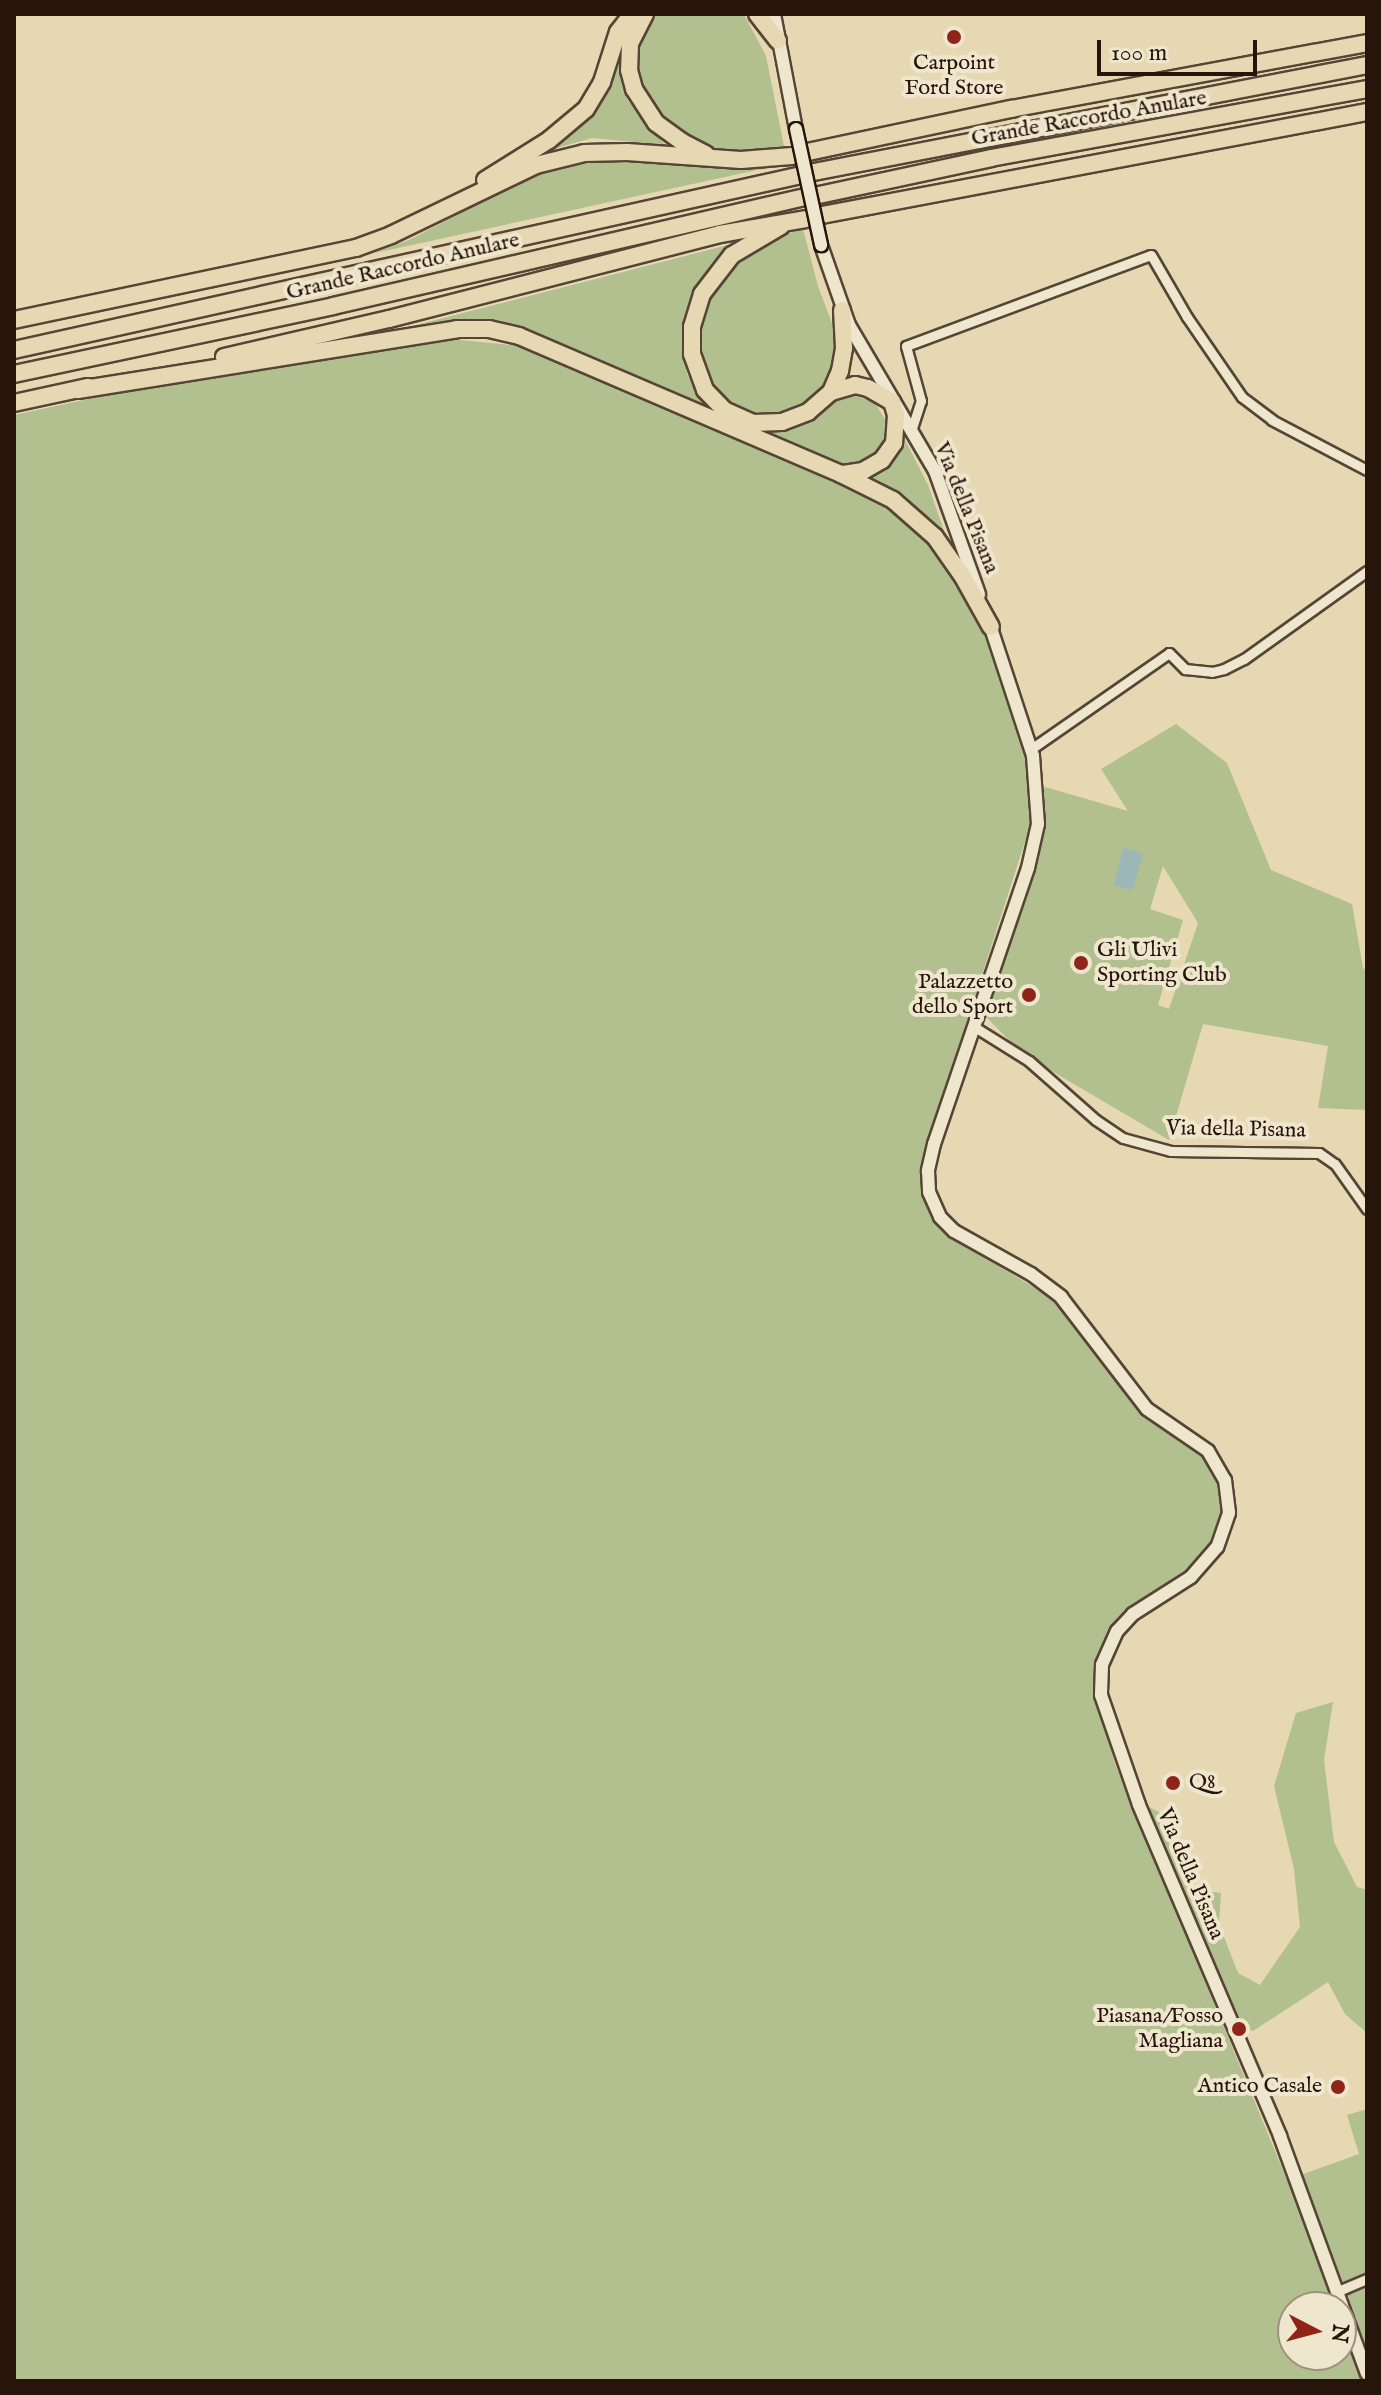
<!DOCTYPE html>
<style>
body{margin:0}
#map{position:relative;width:1381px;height:2395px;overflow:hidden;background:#e5d8b2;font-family:"IM FELL English",serif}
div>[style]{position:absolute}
.green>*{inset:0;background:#b2bf8e}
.water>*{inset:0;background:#9bb7b7}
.roads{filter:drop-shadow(2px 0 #564535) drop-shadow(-2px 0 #564535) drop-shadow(0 2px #564535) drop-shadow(0 -2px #564535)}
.minor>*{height:9px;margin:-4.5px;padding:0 4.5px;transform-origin:4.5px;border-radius:4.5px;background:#eee6cd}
.secondary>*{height:12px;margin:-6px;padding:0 6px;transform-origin:6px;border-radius:6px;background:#eee6cd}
.motorway>*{height:16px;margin:-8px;padding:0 8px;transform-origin:8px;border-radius:8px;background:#e5d8b2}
.bridges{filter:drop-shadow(2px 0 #27140b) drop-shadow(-2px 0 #27140b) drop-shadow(0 2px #27140b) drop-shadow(0 -2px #27140b)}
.secondary-bridge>*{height:12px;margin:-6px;padding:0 6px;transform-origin:6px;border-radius:6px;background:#eee6cd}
.dots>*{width:22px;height:22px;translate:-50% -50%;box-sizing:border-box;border:4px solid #eee6cd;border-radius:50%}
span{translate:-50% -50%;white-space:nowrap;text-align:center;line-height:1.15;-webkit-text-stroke:8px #eee6cd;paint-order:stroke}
.poi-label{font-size:22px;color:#27140b}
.left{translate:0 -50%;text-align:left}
.right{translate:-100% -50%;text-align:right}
.street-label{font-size:22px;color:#27140b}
.frame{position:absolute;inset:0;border:16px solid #27140b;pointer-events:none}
.north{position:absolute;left:1277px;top:2291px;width:80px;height:80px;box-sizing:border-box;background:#eee6cd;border:2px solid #9e927f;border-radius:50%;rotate:96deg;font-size:22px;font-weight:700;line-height:32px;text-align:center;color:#27140b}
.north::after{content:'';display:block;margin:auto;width:28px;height:36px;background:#8f2418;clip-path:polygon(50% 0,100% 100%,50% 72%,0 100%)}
.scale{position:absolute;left:1097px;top:40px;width:160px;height:36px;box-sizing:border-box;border:4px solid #27140b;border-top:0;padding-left:10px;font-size:24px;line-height:28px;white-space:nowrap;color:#27140b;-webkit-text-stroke:6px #eee6cd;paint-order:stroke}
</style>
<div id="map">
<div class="green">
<div style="clip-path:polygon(655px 14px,744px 14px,766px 56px,784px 146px,751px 151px,707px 149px,667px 126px,644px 97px,634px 57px,643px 31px)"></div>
<div style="clip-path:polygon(621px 50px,622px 80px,628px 101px,665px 145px,592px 138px,550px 150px,580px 127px,598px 108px)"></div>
<div style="clip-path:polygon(603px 160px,747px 168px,780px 165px,375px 253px,409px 240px,539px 172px)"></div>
<div style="clip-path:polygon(803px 229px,818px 286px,833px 326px,837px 346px,834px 364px,825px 386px,802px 409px,778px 416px,749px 414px,729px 406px,705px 379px,698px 345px,704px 310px,727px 268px,765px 241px)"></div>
<div style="clip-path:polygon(736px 243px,723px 253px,700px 282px,686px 318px,684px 345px,687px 374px,700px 396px,714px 411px,532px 332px,507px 326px,369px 337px)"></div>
<div style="clip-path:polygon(evenodd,451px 339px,531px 347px,884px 503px,940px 552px,981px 624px,1028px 768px,1030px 826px,930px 1136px,921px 1190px,931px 1217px,951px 1237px,1056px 1301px,1143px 1416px,1202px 1456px,1218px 1479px,1223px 1509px,1214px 1540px,1189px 1571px,1116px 1622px,1099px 1652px,1094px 1686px,1115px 1764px,1287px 2180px,1359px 2154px,1347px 2115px,1367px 2109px,1367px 2381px,14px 2381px,14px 415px,121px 392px,451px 339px,1293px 2307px,1341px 2307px,1341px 2355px,1293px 2355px,1293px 2307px)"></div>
<div style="clip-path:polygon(852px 394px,875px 403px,886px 421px,883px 446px,868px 464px,843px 469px,753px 429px,793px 427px,837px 399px)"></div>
<div style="clip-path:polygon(904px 438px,928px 485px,947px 539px,910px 504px,863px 478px,887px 467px)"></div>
<div style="clip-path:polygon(evenodd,1176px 724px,1227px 763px,1271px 870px,1352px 904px,1363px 968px,1367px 971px,1367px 1110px,1318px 1108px,1328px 1046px,1203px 1024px,1169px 1140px,1023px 1054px,979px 1010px,1045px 787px,1128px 811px,1101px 769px,1176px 724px,1163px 866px,1198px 923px,1169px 1009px,1158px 1005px,1183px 920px,1150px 909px,1163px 866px)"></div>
<div style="clip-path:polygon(1333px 1702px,1324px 1760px,1334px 1842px,1357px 1887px,1367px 1890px,1367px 2033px,1345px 2014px,1328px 1982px,1253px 2031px,1242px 2027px,1178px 1886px,1147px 1806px,1159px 1812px,1191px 1889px,1221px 1893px,1219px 1924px,1238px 1973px,1260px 1985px,1300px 1927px,1294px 1869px,1274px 1786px,1296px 1713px)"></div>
</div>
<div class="water">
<div style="clip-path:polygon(1123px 848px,1143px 853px,1133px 890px,1114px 885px)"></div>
</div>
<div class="roads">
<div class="minor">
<div style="left:911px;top:431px;width:32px;rotate:-72deg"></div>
<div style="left:921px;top:401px;width:57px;rotate:-105.3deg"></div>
<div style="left:906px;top:346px;width:261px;rotate:-20.4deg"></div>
<div style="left:1151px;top:255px;width:72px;rotate:59.9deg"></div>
<div style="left:1187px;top:317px;width:97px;rotate:55.5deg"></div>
<div style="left:1242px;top:397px;width:38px;rotate:37deg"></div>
<div style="left:1272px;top:420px;width:107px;rotate:27.8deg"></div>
<div style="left:1031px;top:749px;width:168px;rotate:-34.8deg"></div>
<div style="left:1169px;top:653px;width:23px;rotate:45deg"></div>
<div style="left:1185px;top:669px;width:27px;rotate:6deg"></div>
<div style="left:1212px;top:672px;width:12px;rotate:-14deg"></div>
<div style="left:1224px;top:669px;width:22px;rotate:-27deg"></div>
<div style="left:1244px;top:659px;width:151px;rotate:-35.6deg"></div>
<div style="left:973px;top:1026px;width:66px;rotate:32deg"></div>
<div style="left:1029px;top:1061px;width:89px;rotate:41.4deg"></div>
<div style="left:1096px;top:1120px;width:32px;rotate:34deg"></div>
<div style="left:1123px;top:1138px;width:50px;rotate:15.2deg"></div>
<div style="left:1171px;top:1151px;width:148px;rotate:0.8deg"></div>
<div style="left:1319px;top:1153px;width:19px;rotate:35deg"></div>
<div style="left:1335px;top:1164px;width:55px;rotate:54.6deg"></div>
<div style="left:1336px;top:2292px;width:34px;rotate:-23deg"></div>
</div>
<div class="secondary">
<div style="left:774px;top:14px;width:117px;rotate:79.2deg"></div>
<div style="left:821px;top:245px;width:85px;rotate:70.7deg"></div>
<div style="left:849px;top:325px;width:169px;rotate:59.5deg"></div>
<div style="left:935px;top:471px;width:131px;rotate:70.3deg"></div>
<div style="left:989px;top:622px;width:141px;rotate:71.8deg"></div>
<div style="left:1033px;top:756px;width:68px;rotate:85.8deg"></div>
<div style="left:1038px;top:824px;width:45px;rotate:102.8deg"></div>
<div style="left:1028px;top:868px;width:292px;rotate:108.8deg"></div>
<div style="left:934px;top:1144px;width:28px;rotate:103deg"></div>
<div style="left:928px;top:1171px;width:21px;rotate:87deg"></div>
<div style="left:929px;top:1192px;width:27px;rotate:66deg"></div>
<div style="left:940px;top:1217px;width:20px;rotate:45deg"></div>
<div style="left:954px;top:1231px;width:88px;rotate:29.2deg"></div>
<div style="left:1031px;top:1274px;width:38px;rotate:37deg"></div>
<div style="left:1061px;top:1297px;width:141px;rotate:52.5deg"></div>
<div style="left:1147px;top:1409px;width:74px;rotate:34.5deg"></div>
<div style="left:1208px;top:1451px;width:34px;rotate:60deg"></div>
<div style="left:1225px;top:1480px;width:33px;rotate:83deg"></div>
<div style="left:1229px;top:1513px;width:36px;rotate:109deg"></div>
<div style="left:1217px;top:1547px;width:40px;rotate:131deg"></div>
<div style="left:1191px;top:1577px;width:69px;rotate:147.5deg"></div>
<div style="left:1133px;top:1614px;width:23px;rotate:133deg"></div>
<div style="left:1117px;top:1631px;width:37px;rotate:114deg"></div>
<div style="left:1102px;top:1665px;width:30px;rotate:92deg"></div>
<div style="left:1101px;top:1695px;width:116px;rotate:70.9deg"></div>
<div style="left:1139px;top:1805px;width:360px;rotate:66.9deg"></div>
<div style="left:1280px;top:2136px;width:253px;rotate:69.9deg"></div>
</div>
<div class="motorway">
<div style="left:645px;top:14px;width:34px;rotate:117deg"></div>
<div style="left:630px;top:44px;width:26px;rotate:92deg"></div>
<div style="left:629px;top:70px;width:20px;rotate:75deg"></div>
<div style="left:634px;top:89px;width:40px;rotate:57.1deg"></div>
<div style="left:656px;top:123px;width:32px;rotate:36deg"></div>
<div style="left:682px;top:142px;width:27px;rotate:27deg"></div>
<div style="left:757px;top:14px;width:34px;rotate:52deg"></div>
<div style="left:808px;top:152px;width:208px;rotate:-12deg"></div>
<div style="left:1011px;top:109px;width:362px;rotate:-10.5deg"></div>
<div style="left:814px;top:172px;width:563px;rotate:-10.95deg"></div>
<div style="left:485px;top:180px;width:75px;rotate:-32deg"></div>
<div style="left:549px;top:140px;width:48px;rotate:-40deg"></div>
<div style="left:586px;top:109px;width:31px;rotate:-59deg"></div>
<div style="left:602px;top:82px;width:52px;rotate:-72.3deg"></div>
<div style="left:618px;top:32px;width:23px;rotate:-52deg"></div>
<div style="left:819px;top:195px;width:176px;rotate:-12.1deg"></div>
<div style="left:991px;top:158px;width:382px;rotate:-10.4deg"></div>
<div style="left:822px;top:215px;width:555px;rotate:-10.7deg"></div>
<div style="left:781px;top:226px;width:57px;rotate:149.4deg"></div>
<div style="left:732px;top:255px;width:49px;rotate:127.6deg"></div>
<div style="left:702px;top:294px;width:34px;rotate:107deg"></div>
<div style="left:692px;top:327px;width:27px;rotate:90deg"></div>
<div style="left:692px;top:354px;width:38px;rotate:70deg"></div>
<div style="left:705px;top:390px;width:28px;rotate:46deg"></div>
<div style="left:724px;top:410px;width:32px;rotate:24deg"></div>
<div style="left:753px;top:423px;width:29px;rotate:-2deg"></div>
<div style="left:782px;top:422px;width:28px;rotate:-21deg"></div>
<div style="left:808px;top:412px;width:30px;rotate:-41deg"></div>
<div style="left:831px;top:392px;width:23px;rotate:-67deg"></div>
<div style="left:840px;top:371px;width:23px;rotate:-80deg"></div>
<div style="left:844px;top:348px;width:38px;rotate:-93deg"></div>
<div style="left:14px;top:320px;width:349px;rotate:-11.9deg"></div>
<div style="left:356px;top:248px;width:37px;rotate:-20deg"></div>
<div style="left:391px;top:235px;width:161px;rotate:-25.8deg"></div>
<div style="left:536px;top:165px;width:49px;rotate:-14deg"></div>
<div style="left:584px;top:153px;width:43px;rotate:-1.3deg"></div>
<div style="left:627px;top:152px;width:114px;rotate:4deg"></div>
<div style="left:741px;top:160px;width:51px;rotate:-4.5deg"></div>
<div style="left:14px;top:350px;width:802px;rotate:-12.53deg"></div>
<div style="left:224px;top:357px;width:169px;rotate:-13deg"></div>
<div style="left:389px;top:319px;width:342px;rotate:-14.4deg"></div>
<div style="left:720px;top:234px;width:87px;rotate:-9.9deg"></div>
<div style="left:14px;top:374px;width:326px;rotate:-12deg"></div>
<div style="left:333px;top:306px;width:481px;rotate:-13deg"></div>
<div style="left:78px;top:390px;width:384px;rotate:-9.1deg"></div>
<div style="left:457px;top:329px;width:32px"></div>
<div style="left:489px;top:329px;width:31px;rotate:13deg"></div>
<div style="left:519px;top:336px;width:350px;rotate:23.2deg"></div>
<div style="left:841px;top:474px;width:58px;rotate:26.6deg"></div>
<div style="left:893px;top:500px;width:56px;rotate:41.4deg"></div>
<div style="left:935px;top:537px;width:49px;rotate:55deg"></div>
<div style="left:963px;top:577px;width:57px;rotate:60.8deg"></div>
<div style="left:831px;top:392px;width:25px;rotate:-16deg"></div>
<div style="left:855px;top:385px;width:13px;rotate:13deg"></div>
<div style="left:868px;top:388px;width:28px;rotate:30deg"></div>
<div style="left:892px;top:402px;width:14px;rotate:73deg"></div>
<div style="left:896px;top:415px;width:28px;rotate:94deg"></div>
<div style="left:894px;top:443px;width:21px;rotate:125deg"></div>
<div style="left:882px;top:460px;width:22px;rotate:150deg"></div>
<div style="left:863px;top:471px;width:22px;rotate:172deg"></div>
<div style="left:14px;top:403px;width:76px;rotate:-12.2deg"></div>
</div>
</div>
<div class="bridges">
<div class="secondary-bridge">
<div style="left:796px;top:129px;width:119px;rotate:77.8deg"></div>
</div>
</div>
<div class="dots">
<div style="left:954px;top:37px;background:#8f2418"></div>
<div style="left:1081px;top:963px;background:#8f2418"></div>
<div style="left:1029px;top:995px;background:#8f2418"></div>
<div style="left:1173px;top:1783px;background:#8f2418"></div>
<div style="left:1239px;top:2029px;background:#8f2418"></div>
<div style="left:1338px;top:2087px;background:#8f2418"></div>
</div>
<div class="poi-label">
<span style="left:954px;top:76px">Carpoint<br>Ford Store</span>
<span class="left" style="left:1097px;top:963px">Gli Ulivi<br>Sporting Club</span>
<span class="right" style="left:1013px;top:995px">Palazzetto<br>dello Sport</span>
<span class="left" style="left:1189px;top:1783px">Q8</span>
<span class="right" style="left:1223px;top:2029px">Piasana/Fosso<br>Magliana</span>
<span class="right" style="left:1322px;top:2087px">Antico Casale</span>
</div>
<div class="street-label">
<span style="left:1089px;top:119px;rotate:-10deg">Grande Raccordo Anulare</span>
<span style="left:403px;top:267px;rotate:-13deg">Grande Raccordo Anulare</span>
<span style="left:966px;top:508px;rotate:68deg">Via della Pisana</span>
<span style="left:1236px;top:1130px;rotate:1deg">Via della Pisana</span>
<span style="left:1190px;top:1874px;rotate:67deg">Via della Pisana</span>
</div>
<div class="frame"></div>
<div class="north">N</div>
<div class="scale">100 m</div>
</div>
